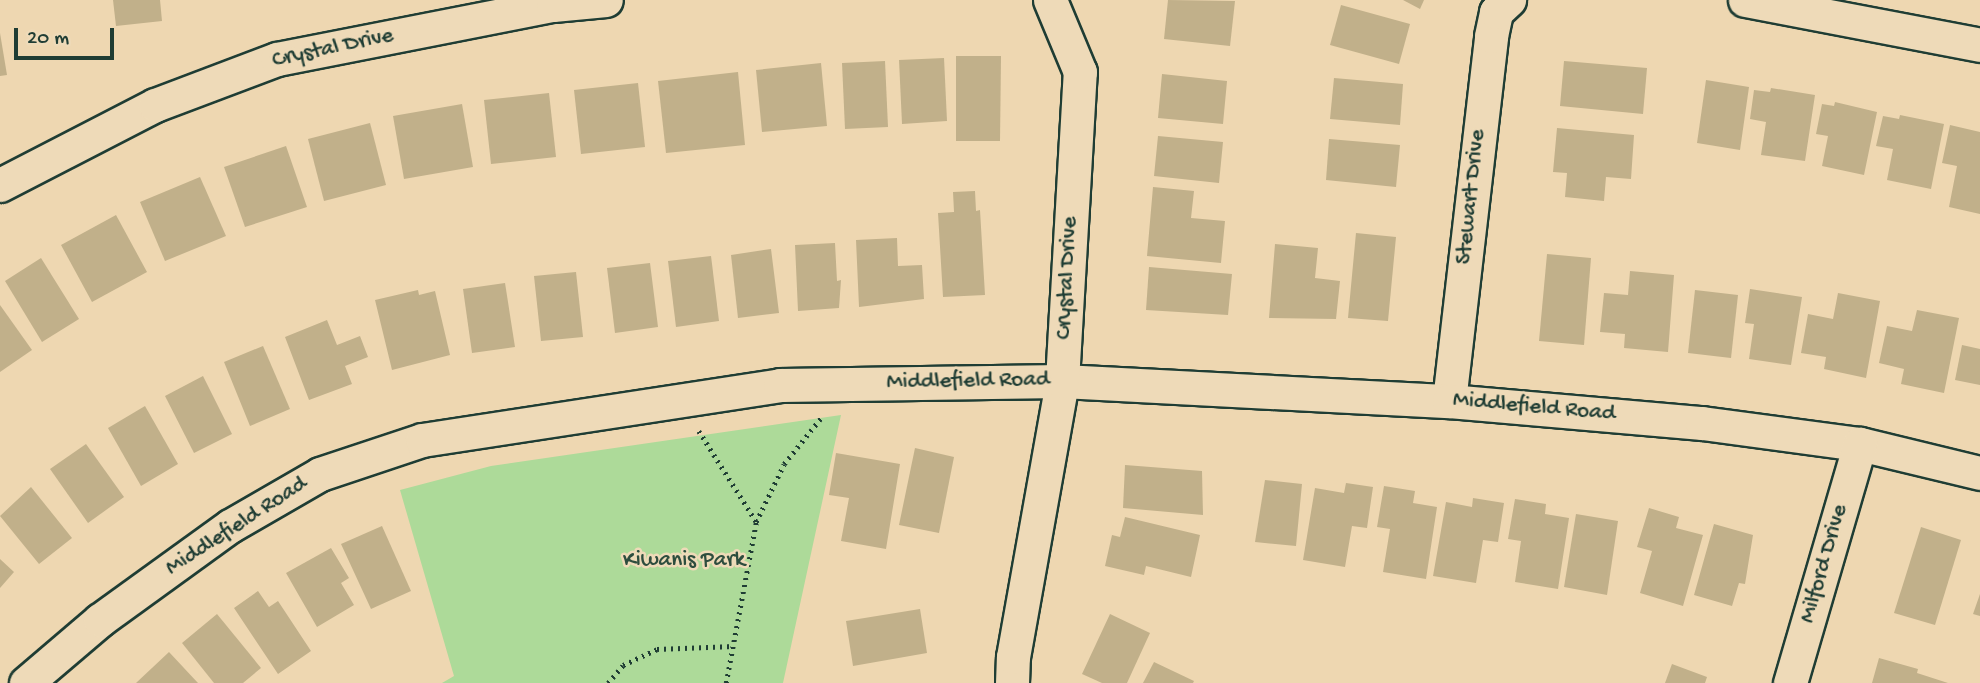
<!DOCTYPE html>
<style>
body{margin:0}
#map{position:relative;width:1980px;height:683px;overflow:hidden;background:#eed7b1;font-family:"Gochi Hand",sans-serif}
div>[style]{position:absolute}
.green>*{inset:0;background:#adda99}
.building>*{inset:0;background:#c1b08a}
.path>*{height:4.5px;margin-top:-2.25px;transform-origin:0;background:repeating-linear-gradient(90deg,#1f3d34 0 2px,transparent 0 7px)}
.roads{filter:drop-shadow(2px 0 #1f3d34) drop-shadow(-2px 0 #1f3d34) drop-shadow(0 2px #1f3d34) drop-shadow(0 -2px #1f3d34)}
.street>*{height:33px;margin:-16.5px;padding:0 16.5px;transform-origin:16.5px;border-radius:16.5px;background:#eedab8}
span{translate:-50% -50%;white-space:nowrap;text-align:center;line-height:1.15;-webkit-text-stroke:5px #eedab8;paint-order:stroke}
.street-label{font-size:23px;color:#1f3d34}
.park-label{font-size:23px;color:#2d4d3e}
.scale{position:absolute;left:14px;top:28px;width:100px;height:32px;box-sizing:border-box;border:4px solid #1f3d34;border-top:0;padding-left:9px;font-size:21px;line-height:24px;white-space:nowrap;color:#1f3d34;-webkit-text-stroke:5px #eedab8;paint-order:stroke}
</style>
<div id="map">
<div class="green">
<div style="clip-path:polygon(841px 415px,783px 683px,442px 683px,454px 676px,400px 490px,491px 466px)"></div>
</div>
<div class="building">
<div style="clip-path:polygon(113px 0,160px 0,162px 21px,116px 26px)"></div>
<div style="clip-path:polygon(1168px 0,1235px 1px,1230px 46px,1164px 39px)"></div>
<div style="clip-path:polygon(1403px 0,1424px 0,1420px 9px)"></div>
<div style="clip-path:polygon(1341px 5px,1410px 24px,1399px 64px,1330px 45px)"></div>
<div style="clip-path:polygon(0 33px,7px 75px,0 76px)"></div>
<div style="clip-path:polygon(956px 56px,1001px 56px,1000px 141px,956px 141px)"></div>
<div style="clip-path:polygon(944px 58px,947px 121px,902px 124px,899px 60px)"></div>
<div style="clip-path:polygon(885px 61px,888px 127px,845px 129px,842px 63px)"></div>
<div style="clip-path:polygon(1564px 61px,1647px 68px,1643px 114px,1560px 106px)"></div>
<div style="clip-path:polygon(821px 63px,827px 126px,762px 132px,756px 70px)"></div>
<div style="clip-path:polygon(738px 72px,745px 145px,666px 153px,658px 81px)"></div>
<div style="clip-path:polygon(1162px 74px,1227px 81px,1223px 124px,1158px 118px)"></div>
<div style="clip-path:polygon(1334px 78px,1403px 84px,1400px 125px,1330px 119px)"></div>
<div style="clip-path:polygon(1706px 80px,1749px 87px,1740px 150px,1697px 143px)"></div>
<div style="clip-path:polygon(638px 83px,645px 147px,581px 154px,574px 90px)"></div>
<div style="clip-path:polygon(1771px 88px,1815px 95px,1805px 161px,1761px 155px,1766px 122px,1750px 119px,1754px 90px,1770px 92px)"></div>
<div style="clip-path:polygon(549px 93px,556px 157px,491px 164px,484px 100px)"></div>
<div style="clip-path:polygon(1835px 102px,1877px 112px,1864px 175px,1822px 166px,1828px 136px,1816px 134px,1822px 104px,1834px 106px)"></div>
<div style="clip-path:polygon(462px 104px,473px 167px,404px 179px,393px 116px)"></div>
<div style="clip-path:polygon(1900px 115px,1944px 124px,1931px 189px,1887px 180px,1893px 149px,1876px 146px,1883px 116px,1899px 119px)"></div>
<div style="clip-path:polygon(370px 123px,386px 185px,324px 201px,308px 139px)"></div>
<div style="clip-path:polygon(1950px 125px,1980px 132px,1980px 214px,1949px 207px,1957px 166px,1942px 163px)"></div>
<div style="clip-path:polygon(1557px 128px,1634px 135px,1631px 179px,1606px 177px,1604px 201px,1565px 197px,1567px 173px,1553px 172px)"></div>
<div style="clip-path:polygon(1158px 136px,1223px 142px,1219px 183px,1154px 176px)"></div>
<div style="clip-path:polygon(1329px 139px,1400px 145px,1396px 187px,1326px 180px)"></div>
<div style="clip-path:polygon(286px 146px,307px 207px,245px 227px,224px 167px)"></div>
<div style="clip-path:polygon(200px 177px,226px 236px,165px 261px,140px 202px)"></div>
<div style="clip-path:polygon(1153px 187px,1194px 191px,1191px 218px,1225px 221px,1221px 263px,1147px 256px)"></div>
<div style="clip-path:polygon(975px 191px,976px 211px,980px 210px,985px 295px,943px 297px,938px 213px,954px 212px,953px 192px)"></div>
<div style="clip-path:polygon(116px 215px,147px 272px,92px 302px,61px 245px)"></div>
<div style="clip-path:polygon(1356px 233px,1396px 237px,1388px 321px,1348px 318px)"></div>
<div style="clip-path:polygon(897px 238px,898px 266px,922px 265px,924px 299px,859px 307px,856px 240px)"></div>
<div style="clip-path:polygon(835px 243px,837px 281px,841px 280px,839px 308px,798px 311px,795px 245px)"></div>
<div style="clip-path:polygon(1275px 244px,1318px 248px,1315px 278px,1340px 281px,1336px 319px,1269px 318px)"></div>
<div style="clip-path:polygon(771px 249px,779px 313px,738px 318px,731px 255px)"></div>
<div style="clip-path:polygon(1547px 254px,1591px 258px,1584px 345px,1539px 341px)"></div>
<div style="clip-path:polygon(711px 256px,719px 321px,676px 327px,668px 261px)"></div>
<div style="clip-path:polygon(41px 258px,79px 319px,42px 342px,5px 281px)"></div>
<div style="clip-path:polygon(650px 263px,658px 327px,615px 333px,607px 268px)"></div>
<div style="clip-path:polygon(1149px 267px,1232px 274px,1228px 315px,1146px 310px)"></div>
<div style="clip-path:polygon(1630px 271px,1674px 275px,1668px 352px,1624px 348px,1625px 334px,1600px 332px,1604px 293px,1628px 295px)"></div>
<div style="clip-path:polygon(576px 272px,583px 337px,541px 341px,534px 276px)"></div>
<div style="clip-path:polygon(505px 283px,515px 347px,472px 353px,463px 289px)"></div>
<div style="clip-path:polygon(1750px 289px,1802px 297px,1791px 365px,1749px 359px,1754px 324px,1745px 323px)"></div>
<div style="clip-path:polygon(418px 290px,419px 295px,435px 291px,450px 355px,392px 370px,375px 300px)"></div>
<div style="clip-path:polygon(1695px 290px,1738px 295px,1731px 358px,1688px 353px)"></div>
<div style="clip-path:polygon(1838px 293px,1880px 301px,1866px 378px,1824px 369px,1826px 357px,1801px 353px,1808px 314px,1833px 319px)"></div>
<div style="clip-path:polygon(0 305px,32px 350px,0 372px)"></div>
<div style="clip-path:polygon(1917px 310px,1959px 318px,1944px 393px,1901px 384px,1904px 369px,1879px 363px,1887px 326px,1912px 331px)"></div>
<div style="clip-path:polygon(327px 320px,337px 345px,360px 336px,368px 357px,345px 366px,352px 384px,309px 400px,285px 337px)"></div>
<div style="clip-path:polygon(1962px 345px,1980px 349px,1980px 385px,1955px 380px)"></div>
<div style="clip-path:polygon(263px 346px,290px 409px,250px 426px,224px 362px)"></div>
<div style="clip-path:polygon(203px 376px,232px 434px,194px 453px,165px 396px)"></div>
<div style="clip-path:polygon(145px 406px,178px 464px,141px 486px,108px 428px)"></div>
<div style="clip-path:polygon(86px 444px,124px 497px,88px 523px,50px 469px)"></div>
<div style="clip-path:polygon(915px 448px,954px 457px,939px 533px,899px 525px)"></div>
<div style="clip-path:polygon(836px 453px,900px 464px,886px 549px,841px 541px,849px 498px,829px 495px)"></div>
<div style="clip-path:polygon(1125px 465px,1202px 471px,1203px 515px,1123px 508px)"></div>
<div style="clip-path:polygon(1265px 480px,1302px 484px,1296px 546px,1255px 542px)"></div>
<div style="clip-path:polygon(1346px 483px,1373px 487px,1367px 528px,1352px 526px,1345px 567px,1303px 560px,1315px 488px,1344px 493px)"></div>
<div style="clip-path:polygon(1384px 486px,1415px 491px,1413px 503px,1437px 507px,1426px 579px,1383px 572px,1390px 529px,1377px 527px)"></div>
<div style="clip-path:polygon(31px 487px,72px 538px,39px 564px,0 516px)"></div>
<div style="clip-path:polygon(1473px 498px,1504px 503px,1498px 542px,1483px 540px,1476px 583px,1433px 576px,1446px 502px,1472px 507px)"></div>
<div style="clip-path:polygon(1515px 499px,1546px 504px,1545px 514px,1569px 518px,1558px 589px,1515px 582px,1521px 541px,1508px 539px)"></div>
<div style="clip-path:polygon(1649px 508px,1679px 517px,1676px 528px,1703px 535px,1683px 606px,1640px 593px,1652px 551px,1637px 547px)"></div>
<div style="clip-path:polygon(1576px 514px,1618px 521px,1607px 595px,1564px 587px)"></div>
<div style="clip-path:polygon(1125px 517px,1200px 535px,1191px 577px,1146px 566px,1144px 575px,1105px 566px,1112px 535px,1120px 537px)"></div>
<div style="clip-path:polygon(1714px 524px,1753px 535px,1745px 584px,1739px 583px,1732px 606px,1694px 595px)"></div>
<div style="clip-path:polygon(382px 526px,411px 591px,371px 609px,341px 544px)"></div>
<div style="clip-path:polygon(1921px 527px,1961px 540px,1935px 625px,1894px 613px)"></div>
<div style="clip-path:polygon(331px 548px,349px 578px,341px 583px,354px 605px,317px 627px,286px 573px)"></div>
<div style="clip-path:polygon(0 559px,14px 572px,0 588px)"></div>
<div style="clip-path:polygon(258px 591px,269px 607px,278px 601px,311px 651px,278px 674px,234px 608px)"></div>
<div style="clip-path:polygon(1980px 594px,1980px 616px,1973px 614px)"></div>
<div style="clip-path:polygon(920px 609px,927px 653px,853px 666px,846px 621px)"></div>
<div style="clip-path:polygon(217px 614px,261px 668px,243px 683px,214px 683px,182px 643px)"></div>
<div style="clip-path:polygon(1110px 614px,1150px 633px,1127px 683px,1102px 683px,1082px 674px)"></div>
<div style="clip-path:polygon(169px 652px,198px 683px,136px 683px)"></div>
<div style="clip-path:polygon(1879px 658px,1918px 669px,1917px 673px,1948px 683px,1872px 683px)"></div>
<div style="clip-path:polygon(1154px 662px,1194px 681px,1193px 683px,1143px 683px)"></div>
<div style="clip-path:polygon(1672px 664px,1707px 677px,1705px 683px,1665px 683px)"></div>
</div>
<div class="path">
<div style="left:699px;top:431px;width:107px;rotate:57.7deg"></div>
<div style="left:608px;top:683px;width:23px;rotate:-50deg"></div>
<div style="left:623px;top:665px;width:38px;rotate:-25deg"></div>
<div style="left:657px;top:649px;width:77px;rotate:-2.2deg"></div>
<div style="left:726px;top:683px;width:164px;rotate:-79.4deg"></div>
<div style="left:756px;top:522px;width:64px;rotate:-64.2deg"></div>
<div style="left:784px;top:464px;width:59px;rotate:-51.2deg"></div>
</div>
<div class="roads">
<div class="street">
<div style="left:1745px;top:0;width:239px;rotate:10.8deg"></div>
<div style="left:0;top:185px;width:174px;rotate:-27.3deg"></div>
<div style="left:155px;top:105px;width:130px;rotate:-20.7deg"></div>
<div style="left:277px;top:59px;width:281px;rotate:-11.1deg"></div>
<div style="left:553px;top:5px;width:53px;rotate:-5.4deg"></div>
<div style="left:1449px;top:401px;width:367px;rotate:-83.4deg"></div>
<div style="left:1491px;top:36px;width:25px;rotate:-78deg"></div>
<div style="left:1496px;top:12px;width:18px;rotate:-43deg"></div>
<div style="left:26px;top:683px;width:97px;rotate:-40.4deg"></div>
<div style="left:100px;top:620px;width:160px;rotate:-35.9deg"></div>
<div style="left:230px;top:526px;width:104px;rotate:-30deg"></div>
<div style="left:320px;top:474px;width:108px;rotate:-18.4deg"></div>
<div style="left:422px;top:440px;width:362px;rotate:-8.7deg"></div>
<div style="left:780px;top:385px;width:282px;rotate:-0.8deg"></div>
<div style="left:1062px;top:381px;width:388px;rotate:3deg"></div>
<div style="left:1449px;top:401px;width:254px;rotate:5deg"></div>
<div style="left:1702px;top:423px;width:159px;rotate:7.6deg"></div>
<div style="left:1860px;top:444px;width:123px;rotate:13.6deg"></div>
<div style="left:1012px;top:683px;width:26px;rotate:-88deg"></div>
<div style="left:1013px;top:657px;width:280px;rotate:-79.9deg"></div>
<div style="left:1062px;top:381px;width:310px;rotate:-86.7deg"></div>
<div style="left:1080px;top:72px;width:78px;rotate:-112.6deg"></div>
<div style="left:1790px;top:683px;width:249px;rotate:-73.7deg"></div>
</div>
</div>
<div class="street-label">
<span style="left:333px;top:49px;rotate:-12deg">Crystal Drive</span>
<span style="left:1472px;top:197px;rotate:-84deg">Stewart Drive</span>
<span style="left:1068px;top:278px;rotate:-87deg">Crystal Drive</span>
<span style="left:968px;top:382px;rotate:-1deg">Middlefield Road</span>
<span style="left:1534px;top:408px;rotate:5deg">Middlefield Road</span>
<span style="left:237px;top:527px;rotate:-33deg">Middlefield Road</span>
<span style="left:1825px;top:564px;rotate:-74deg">Milford Drive</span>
</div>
<div class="park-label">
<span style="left:684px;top:561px">Kiwanis Park</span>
</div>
<div class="scale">20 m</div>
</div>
